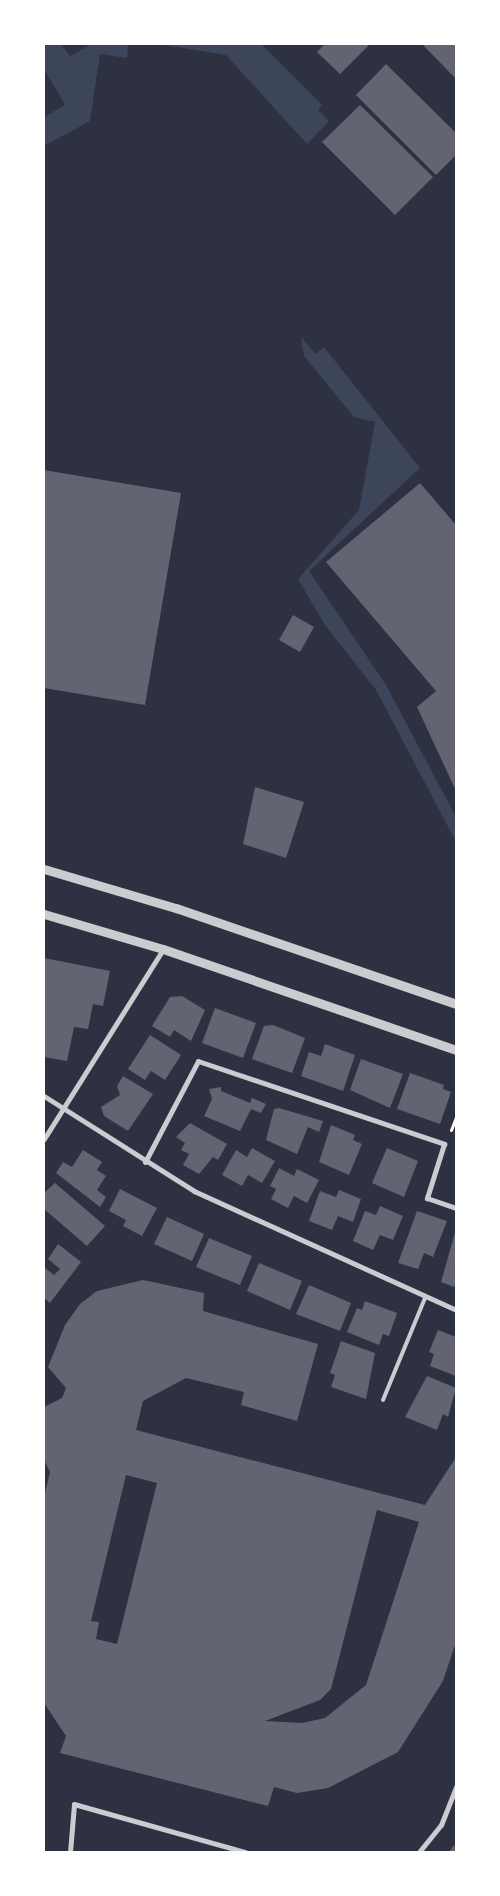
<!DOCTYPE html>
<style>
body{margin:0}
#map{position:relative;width:500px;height:1896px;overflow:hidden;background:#2d3142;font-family:"Open Sans",sans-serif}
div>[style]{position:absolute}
.green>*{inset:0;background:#3c4559}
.building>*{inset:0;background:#626471}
.path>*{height:3px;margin:-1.5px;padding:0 1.5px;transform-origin:1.5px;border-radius:1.5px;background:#fff}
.service>*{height:4px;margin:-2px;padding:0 2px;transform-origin:2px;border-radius:2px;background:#caccd0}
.minor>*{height:5px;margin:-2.5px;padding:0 2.5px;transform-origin:2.5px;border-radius:2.5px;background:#caccd0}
.tertiary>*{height:9px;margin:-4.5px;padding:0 4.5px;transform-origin:4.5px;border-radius:4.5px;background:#caccd0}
span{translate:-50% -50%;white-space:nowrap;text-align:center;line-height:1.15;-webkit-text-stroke:5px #fff;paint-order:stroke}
.frame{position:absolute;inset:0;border:45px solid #fff;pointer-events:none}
</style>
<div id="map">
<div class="green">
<div style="clip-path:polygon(44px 44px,61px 44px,70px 56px,92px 44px,128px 44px,127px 58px,100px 54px,90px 121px,44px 146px,44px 117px,65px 105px,44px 69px)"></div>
<div style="clip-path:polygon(158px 44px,261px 44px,322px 105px,318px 110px,329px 121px,307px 144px,226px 55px)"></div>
<div style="clip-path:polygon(301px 337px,316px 354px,324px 347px,420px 468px,309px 571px,386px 685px,456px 817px,455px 840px,376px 690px,325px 625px,298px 579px,359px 510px,375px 422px,354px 417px,304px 356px)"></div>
</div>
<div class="building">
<div style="clip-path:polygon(325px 44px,370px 44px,340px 74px,317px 52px)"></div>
<div style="clip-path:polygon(422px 44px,456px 44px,456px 79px)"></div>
<div style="clip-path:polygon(386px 64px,456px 133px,456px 155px,436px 175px,356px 95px)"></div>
<div style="clip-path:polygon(360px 105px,433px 177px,395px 215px,322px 142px)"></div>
<div style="clip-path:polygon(44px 470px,181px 493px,145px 705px,44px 688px)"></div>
<div style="clip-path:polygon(420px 483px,456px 525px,456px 791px,417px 707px,436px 691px,326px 562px)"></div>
<div style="clip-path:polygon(293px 615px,314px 627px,300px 652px,279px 640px)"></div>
<div style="clip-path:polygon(255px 787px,304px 802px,286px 858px,243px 844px)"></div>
<div style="clip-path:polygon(44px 958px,110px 971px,103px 1006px,93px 1004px,88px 1029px,74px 1027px,67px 1061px,44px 1057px)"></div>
<div style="clip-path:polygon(182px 996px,205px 1010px,191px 1041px,174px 1030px,170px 1037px,152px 1026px,170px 997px)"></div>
<div style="clip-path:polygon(215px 1008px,256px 1023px,243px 1058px,202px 1043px)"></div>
<div style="clip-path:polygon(273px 1025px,305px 1038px,292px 1073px,252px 1059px,264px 1026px)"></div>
<div style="clip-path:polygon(150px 1035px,181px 1055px,165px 1080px,151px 1071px,145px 1080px,128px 1069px)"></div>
<div style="clip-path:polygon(325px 1044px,355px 1055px,343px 1091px,301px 1076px,309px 1052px,321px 1056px)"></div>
<div style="clip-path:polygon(361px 1059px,403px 1074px,390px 1108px,350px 1090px)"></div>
<div style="clip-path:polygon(410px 1073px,444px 1085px,443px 1089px,451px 1092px,440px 1124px,397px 1109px)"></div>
<div style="clip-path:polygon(123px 1076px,153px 1094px,128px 1131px,104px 1116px,101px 1107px,120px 1095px,117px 1086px)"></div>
<div style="clip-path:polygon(221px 1087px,221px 1091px,250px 1103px,252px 1098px,266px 1104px,261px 1113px,251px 1109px,240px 1131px,204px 1116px,212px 1099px,209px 1089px)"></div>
<div style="clip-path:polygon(279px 1108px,323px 1121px,319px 1132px,308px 1127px,297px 1154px,266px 1140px,274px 1109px)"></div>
<div style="clip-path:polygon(190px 1123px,227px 1144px,218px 1160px,213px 1157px,199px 1174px,183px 1165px,189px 1154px,181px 1150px,185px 1143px,176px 1137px)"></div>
<div style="clip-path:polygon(331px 1125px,355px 1135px,353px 1140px,362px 1144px,349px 1175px,319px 1162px)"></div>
<div style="clip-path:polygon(252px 1148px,275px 1161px,262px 1183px,248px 1175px,242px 1186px,222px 1175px,236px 1150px,247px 1157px)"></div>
<div style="clip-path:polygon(387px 1148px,418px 1161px,404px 1197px,372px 1183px)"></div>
<div style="clip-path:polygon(83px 1150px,102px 1162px,97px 1170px,106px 1176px,97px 1190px,106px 1197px,100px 1207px,56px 1173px,63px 1162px,72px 1167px)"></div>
<div style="clip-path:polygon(279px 1168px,294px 1176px,297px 1169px,319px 1180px,307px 1203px,294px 1196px,288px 1208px,271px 1199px,276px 1189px,270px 1186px)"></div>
<div style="clip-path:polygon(55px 1183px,105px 1226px,87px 1246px,44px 1209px,44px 1193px)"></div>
<div style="clip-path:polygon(120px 1189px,157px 1208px,142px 1236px,123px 1226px,126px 1220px,109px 1211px)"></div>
<div style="clip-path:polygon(339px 1190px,361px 1199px,353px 1222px,338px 1216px,332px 1230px,309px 1221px,320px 1191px,336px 1197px)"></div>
<div style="clip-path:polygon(380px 1206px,403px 1216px,393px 1240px,380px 1235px,373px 1250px,353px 1241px,365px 1211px,376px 1215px)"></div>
<div style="clip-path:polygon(417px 1211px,447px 1221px,433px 1257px,424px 1253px,418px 1269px,398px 1263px)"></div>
<div style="clip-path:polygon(167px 1217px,204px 1234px,192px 1261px,154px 1244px)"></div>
<div style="clip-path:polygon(456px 1229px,456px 1281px,454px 1287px,441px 1282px)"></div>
<div style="clip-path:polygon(209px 1238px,252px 1256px,240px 1285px,196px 1267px)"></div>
<div style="clip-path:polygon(58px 1244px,81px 1262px,50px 1303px,44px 1298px,44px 1267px,54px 1275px,60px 1269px,48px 1259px)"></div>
<div style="clip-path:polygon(259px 1263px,302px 1281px,290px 1310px,247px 1291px)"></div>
<div style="clip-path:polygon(evenodd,143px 1280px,204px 1293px,203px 1311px,318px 1344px,297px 1421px,241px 1405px,244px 1392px,186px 1378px,143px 1401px,136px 1430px,425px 1505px,456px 1457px,456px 1642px,443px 1681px,398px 1752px,328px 1788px,297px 1793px,274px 1787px,268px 1806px,60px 1753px,66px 1736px,44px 1703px,44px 1497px,50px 1472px,44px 1460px,44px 1407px,62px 1398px,66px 1388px,48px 1367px,65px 1325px,80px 1304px,97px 1291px,143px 1280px,126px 1475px,157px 1483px,117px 1644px,96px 1639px,99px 1622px,91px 1621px,126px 1475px,143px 1280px,377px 1510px,419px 1522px,366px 1685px,325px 1718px,302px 1723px,265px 1721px,320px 1700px,331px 1689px,377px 1510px)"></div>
<div style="clip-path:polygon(309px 1285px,351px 1303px,340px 1331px,296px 1314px)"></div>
<div style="clip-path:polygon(365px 1301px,397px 1313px,389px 1336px,383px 1334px,379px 1345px,347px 1332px,357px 1308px,362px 1310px)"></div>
<div style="clip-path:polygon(438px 1330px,456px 1337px,456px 1376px,430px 1366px,434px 1354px,429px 1352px)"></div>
<div style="clip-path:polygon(341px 1341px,375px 1353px,366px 1399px,331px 1387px,335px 1375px,330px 1373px)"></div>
<div style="clip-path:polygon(427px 1376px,456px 1388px,448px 1417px,443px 1414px,437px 1430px,405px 1417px)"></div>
<div style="clip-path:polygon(454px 1845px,456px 1852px,449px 1852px)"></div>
</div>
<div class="path">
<div style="left:451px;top:1130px;width:14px;rotate:-69deg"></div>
</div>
<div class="service">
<div style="left:383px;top:1400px;width:110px;rotate:-67.6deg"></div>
</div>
<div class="minor">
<div style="left:44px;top:1096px;width:178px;rotate:32.3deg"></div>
<div style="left:194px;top:1191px;width:288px;rotate:24.4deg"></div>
<div style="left:44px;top:1139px;width:224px;rotate:-57.9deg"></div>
<div style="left:145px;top:1162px;width:114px;rotate:-62.3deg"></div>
<div style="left:198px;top:1061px;width:260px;rotate:18.6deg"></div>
<div style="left:444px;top:1144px;width:57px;rotate:107.5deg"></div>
<div style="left:427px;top:1198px;width:31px;rotate:19deg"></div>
<div style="left:70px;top:1852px;width:48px;rotate:-85.2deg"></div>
<div style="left:74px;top:1804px;width:178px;rotate:15.7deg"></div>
<div style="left:419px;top:1852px;width:35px;rotate:-51deg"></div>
<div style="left:441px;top:1825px;width:41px;rotate:-68.5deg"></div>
</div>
<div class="tertiary">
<div style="left:44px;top:869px;width:138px;rotate:16.5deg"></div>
<div style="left:176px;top:908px;width:296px;rotate:18.9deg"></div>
<div style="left:44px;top:914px;width:124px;rotate:16.4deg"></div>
<div style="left:163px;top:949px;width:310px;rotate:19deg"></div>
</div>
<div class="frame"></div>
</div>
